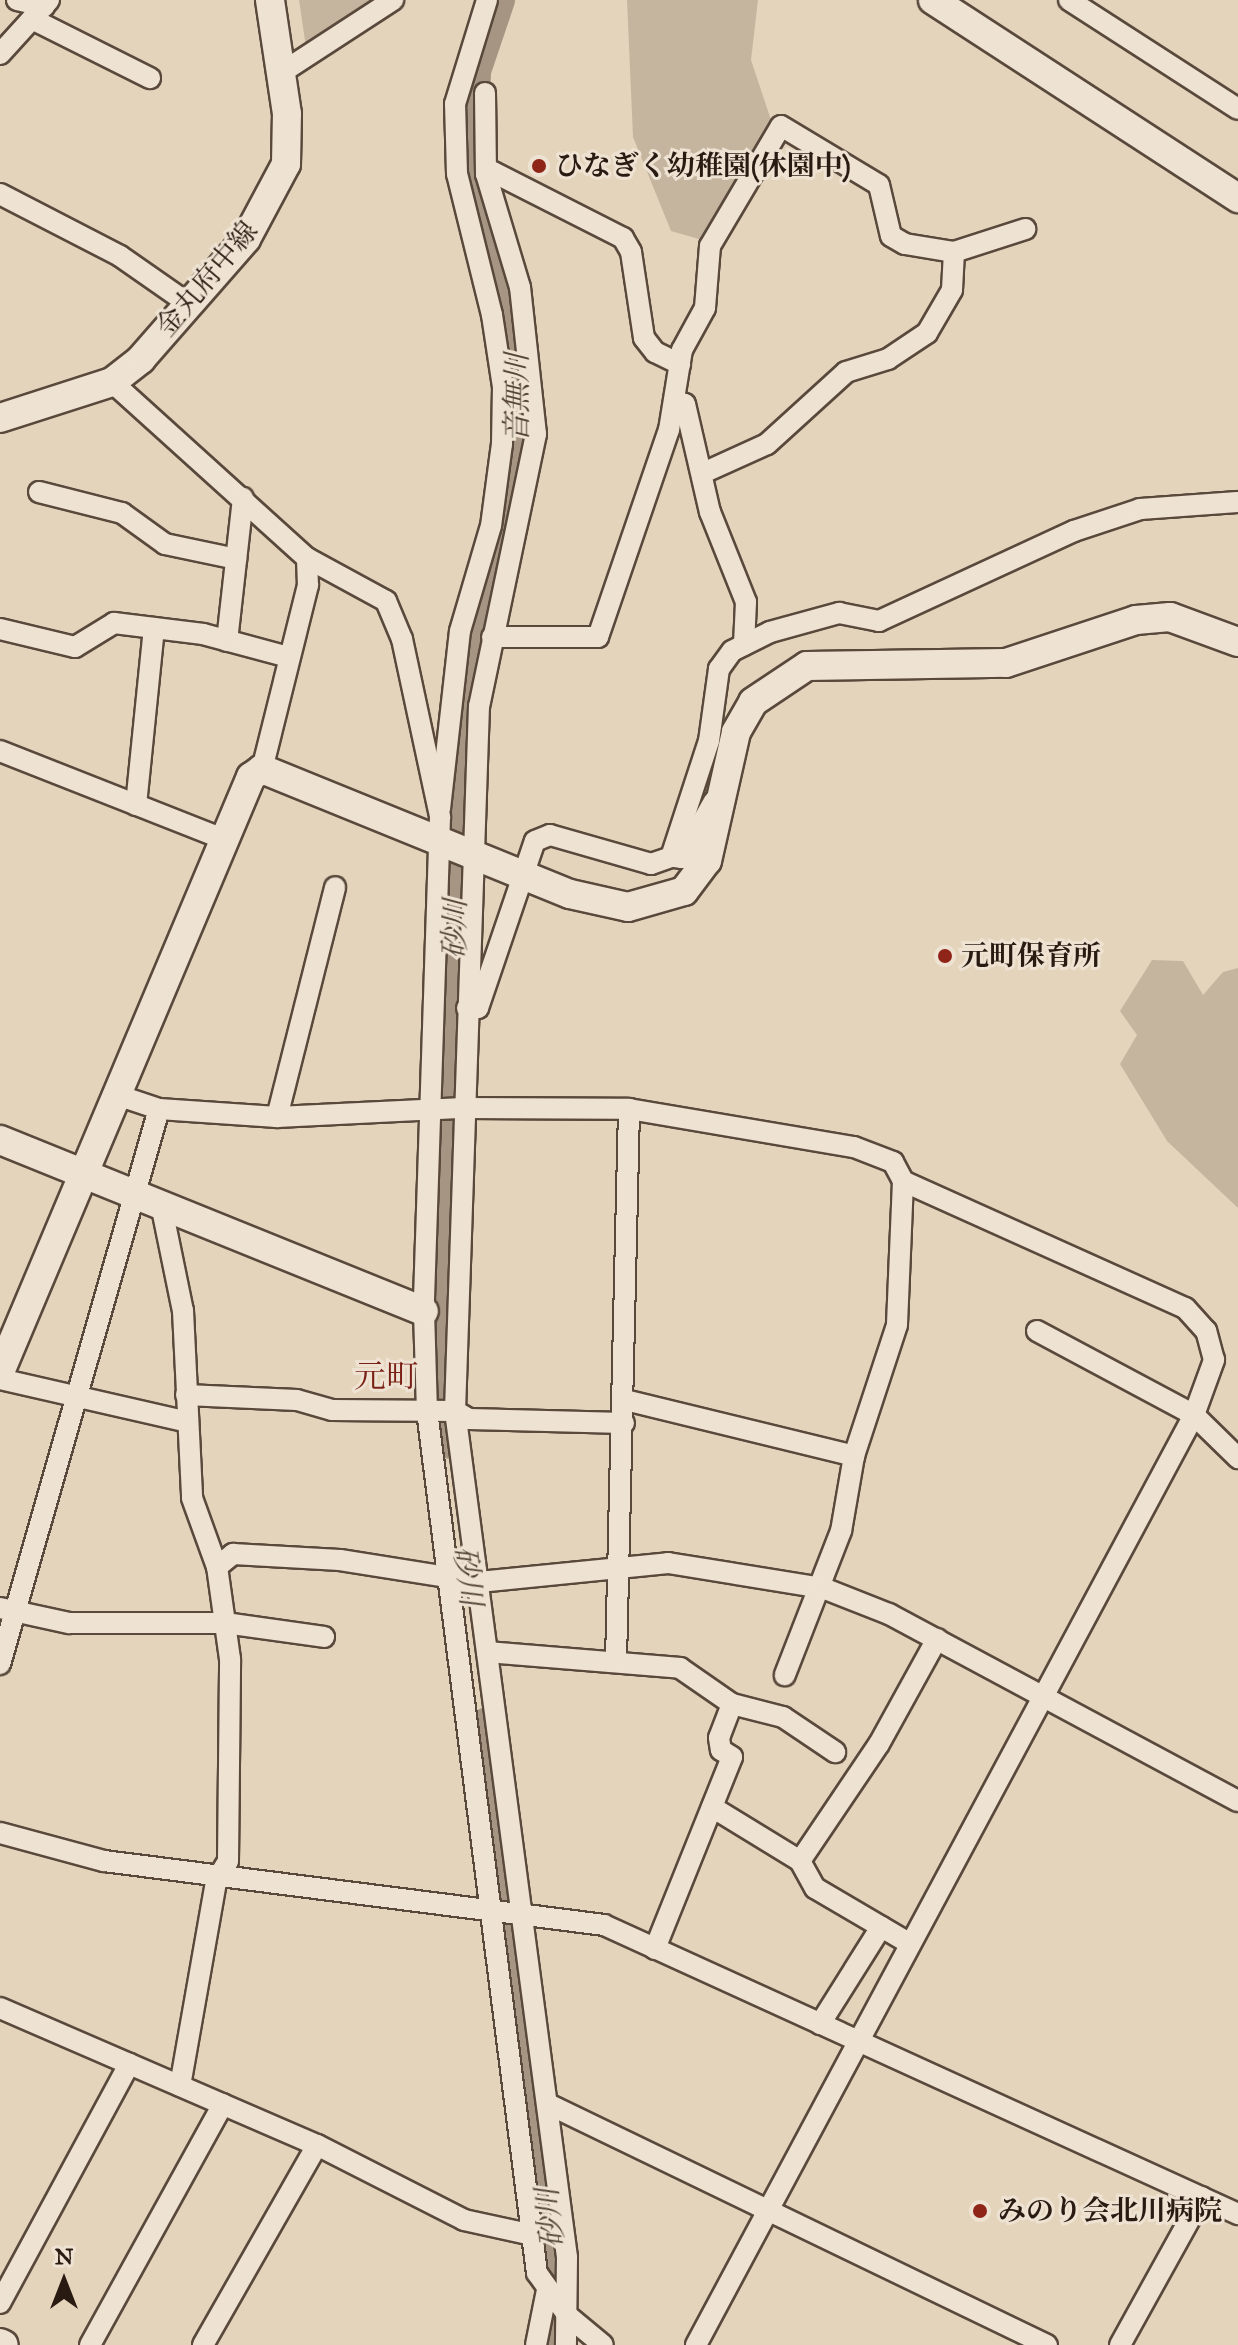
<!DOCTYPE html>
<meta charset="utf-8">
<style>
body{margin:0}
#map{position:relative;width:1238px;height:2345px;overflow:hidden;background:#e5d4bc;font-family:"IM FELL Great Primer","Noto Serif JP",serif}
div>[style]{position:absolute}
.green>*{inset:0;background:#c5b59f}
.river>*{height:32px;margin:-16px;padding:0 16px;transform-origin:16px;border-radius:16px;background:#a59582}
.roads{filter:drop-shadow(2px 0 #59493c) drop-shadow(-2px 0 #59493c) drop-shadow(0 2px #59493c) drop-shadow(0 -2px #59493c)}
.street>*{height:20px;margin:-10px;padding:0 10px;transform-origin:10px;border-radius:10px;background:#eee3d3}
.secondary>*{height:28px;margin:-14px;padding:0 14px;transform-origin:14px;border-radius:14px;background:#eee3d3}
.dots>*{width:22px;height:22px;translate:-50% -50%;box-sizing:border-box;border:4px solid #eee3d3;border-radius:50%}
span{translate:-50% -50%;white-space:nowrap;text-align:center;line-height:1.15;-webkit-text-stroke:6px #eee3d3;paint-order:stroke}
.poi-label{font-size:28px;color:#2a1b12;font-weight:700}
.left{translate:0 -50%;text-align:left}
.street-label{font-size:28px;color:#2a1b12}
.water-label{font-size:30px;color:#554639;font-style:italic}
.quarter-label{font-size:32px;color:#7a1f14}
.north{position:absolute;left:24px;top:2241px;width:80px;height:80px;-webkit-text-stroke:6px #eee3d3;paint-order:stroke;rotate:0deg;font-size:22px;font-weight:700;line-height:32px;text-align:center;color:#2a1b12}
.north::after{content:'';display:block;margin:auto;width:28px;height:36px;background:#2a1b12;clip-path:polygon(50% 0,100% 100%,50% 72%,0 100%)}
</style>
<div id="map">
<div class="green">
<div style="clip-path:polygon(299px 0,374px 0,306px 47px)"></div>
<div style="clip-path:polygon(627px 0,758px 0,751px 60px,773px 126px,706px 241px,671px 231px,633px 137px)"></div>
<div style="clip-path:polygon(1152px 960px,1183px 961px,1203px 995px,1223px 972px,1238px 968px,1238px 1208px,1167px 1141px,1120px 1064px,1137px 1035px,1120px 1011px)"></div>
</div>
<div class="river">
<div style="left:451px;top:1443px;width:53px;rotate:-97.5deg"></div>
<div style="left:444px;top:1390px;width:588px;rotate:-88.64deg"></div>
<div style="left:458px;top:802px;width:101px;rotate:-83.7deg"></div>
<div style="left:469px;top:702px;width:267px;rotate:-78.8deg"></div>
<div style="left:521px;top:440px;width:74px;rotate:-90deg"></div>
<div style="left:521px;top:366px;width:88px;rotate:-99.1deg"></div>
<div style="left:507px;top:279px;width:66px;rotate:-113.1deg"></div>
<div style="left:481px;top:218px;width:58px;rotate:-99deg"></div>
<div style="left:472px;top:161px;width:90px;rotate:-88.1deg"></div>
<div style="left:475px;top:71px;width:75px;rotate:-71.3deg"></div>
<div style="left:487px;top:1723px;width:533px;rotate:82.57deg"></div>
<div style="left:556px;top:2252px;width:93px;rotate:91.8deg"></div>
</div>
<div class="roads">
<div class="street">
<div style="left:17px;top:0;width:28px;rotate:13deg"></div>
<div style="left:1069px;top:0;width:201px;rotate:32.8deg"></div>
<div style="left:32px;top:19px;width:132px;rotate:26.6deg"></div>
<div style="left:0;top:54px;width:73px;rotate:-47.8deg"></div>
<div style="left:281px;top:73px;width:134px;rotate:-33.1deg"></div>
<div style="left:485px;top:93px;width:81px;rotate:89.3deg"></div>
<div style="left:486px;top:174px;width:118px;rotate:73.3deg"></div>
<div style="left:520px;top:287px;width:148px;rotate:83.8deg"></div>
<div style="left:536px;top:434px;width:278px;rotate:101.8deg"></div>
<div style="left:479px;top:706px;width:705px;rotate:91.95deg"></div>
<div style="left:455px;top:1411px;width:853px;rotate:82.46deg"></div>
<div style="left:567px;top:2257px;width:88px;rotate:90.7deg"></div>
<div style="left:486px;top:174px;width:7px;rotate:-16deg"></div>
<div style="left:493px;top:172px;width:146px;rotate:26.9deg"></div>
<div style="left:623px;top:238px;width:16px;rotate:60deg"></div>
<div style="left:631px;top:252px;width:87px;rotate:81.4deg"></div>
<div style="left:644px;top:338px;width:18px;rotate:52deg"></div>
<div style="left:655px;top:352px;width:28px;rotate:26deg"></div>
<div style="left:0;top:194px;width:135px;rotate:27.3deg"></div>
<div style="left:120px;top:256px;width:80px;rotate:34.9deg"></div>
<div style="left:112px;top:382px;width:263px;rotate:42.1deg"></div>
<div style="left:307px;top:558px;width:27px;rotate:88deg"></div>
<div style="left:308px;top:585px;width:190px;rotate:104deg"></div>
<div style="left:674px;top:401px;width:11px;rotate:15deg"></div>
<div style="left:685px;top:404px;width:111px;rotate:77deg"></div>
<div style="left:710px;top:512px;width:97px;rotate:68.2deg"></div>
<div style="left:746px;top:602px;width:43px;rotate:92.7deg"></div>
<div style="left:703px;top:473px;width:70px;rotate:-24.4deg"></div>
<div style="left:767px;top:444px;width:107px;rotate:-42.3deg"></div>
<div style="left:846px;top:372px;width:44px;rotate:-17.2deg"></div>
<div style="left:888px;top:359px;width:47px;rotate:-33.7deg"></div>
<div style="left:927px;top:333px;width:50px;rotate:-59.8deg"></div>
<div style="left:952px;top:290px;width:38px;rotate:-87deg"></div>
<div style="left:39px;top:492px;width:86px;rotate:14.2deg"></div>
<div style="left:122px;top:513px;width:53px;rotate:35.8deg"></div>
<div style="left:165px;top:544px;width:73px;rotate:11.9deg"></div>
<div style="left:307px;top:558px;width:90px;rotate:28.6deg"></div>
<div style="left:386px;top:601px;width:41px;rotate:67.2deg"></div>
<div style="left:402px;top:639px;width:182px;rotate:77.9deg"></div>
<div style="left:440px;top:817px;width:494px;rotate:91.9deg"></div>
<div style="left:424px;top:1311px;width:100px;rotate:88.3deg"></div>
<div style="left:427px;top:1411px;width:869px;rotate:82.73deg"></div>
<div style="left:537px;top:2273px;width:53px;rotate:54.2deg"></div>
<div style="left:568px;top:2316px;width:45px;rotate:39.6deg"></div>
<div style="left:0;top:629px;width:77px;rotate:13.5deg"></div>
<div style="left:75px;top:647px;width:46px;rotate:-31.6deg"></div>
<div style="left:114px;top:623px;width:90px;rotate:7deg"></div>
<div style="left:203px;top:634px;width:88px;rotate:15.1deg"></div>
<div style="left:492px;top:637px;width:106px"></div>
<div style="left:598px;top:637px;width:219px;rotate:-71.1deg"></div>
<div style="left:669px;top:430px;width:81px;rotate:-80.8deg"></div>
<div style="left:682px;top:350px;width:48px;rotate:-61.3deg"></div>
<div style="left:705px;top:308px;width:62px;rotate:-85.4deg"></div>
<div style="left:710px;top:246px;width:139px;rotate:-59.4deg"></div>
<div style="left:781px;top:126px;width:114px;rotate:31deg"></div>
<div style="left:879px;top:185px;width:52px;rotate:76.8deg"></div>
<div style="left:891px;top:236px;width:16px;rotate:30deg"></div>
<div style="left:905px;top:244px;width:50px;rotate:9.3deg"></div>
<div style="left:954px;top:252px;width:75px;rotate:-17.9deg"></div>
<div style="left:227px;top:641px;width:144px;rotate:-83.6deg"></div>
<div style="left:0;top:751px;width:243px;rotate:21.5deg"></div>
<div style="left:136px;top:805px;width:178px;rotate:-84.2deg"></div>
<div style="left:440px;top:809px;width:179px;rotate:-83.6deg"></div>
<div style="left:460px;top:631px;width:109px;rotate:-73.6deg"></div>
<div style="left:491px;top:526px;width:83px;rotate:-82.4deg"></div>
<div style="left:502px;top:444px;width:57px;rotate:-89deg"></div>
<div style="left:503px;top:387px;width:73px;rotate:-98.7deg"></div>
<div style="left:492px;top:315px;width:145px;rotate:-103.9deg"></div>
<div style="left:457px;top:174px;width:70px;rotate:-91.6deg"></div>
<div style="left:455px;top:104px;width:109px;rotate:-72.9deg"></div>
<div style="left:675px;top:857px;width:7px;rotate:8deg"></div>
<div style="left:682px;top:858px;width:65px;rotate:-60.7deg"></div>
<div style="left:467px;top:1008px;width:11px"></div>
<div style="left:478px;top:1008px;width:176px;rotate:-71.2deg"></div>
<div style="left:535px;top:841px;width:16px;rotate:-22deg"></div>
<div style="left:550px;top:835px;width:105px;rotate:16deg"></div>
<div style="left:651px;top:864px;width:21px;rotate:-19deg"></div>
<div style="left:671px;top:857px;width:122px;rotate:-71.9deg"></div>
<div style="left:709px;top:741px;width:73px;rotate:-82.1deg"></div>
<div style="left:719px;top:669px;width:22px;rotate:-54deg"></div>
<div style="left:732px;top:651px;width:42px;rotate:-26.6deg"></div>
<div style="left:770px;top:632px;width:72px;rotate:-15.4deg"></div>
<div style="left:839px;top:613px;width:41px;rotate:11.3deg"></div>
<div style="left:879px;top:621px;width:215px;rotate:-24.8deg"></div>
<div style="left:1074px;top:531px;width:70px;rotate:-18.4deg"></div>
<div style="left:1140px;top:509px;width:98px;rotate:-4.1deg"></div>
<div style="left:120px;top:1096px;width:41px;rotate:18.4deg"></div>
<div style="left:159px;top:1109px;width:118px;rotate:3.9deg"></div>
<div style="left:277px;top:1117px;width:187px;rotate:-2.8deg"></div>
<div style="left:464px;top:1108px;width:165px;rotate:0.3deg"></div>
<div style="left:629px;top:1109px;width:228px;rotate:9.6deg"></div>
<div style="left:854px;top:1147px;width:42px;rotate:21deg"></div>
<div style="left:893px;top:1162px;width:21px;rotate:62deg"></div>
<div style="left:903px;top:1181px;width:144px;rotate:92.4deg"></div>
<div style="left:897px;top:1325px;width:138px;rotate:108.2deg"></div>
<div style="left:854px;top:1456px;width:76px;rotate:99.8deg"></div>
<div style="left:841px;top:1531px;width:155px;rotate:111.3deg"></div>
<div style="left:277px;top:1117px;width:237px;rotate:-75.8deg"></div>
<div style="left:161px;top:1204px;width:109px;rotate:78.4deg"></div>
<div style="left:183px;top:1311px;width:187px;rotate:87.2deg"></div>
<div style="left:192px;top:1498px;width:73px;rotate:70.1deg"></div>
<div style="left:1037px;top:1331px;width:178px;rotate:28.1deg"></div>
<div style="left:1194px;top:1415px;width:62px;rotate:44.3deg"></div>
<div style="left:0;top:1379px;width:192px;rotate:12.9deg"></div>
<div style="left:186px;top:1395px;width:111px;rotate:2.6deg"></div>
<div style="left:297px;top:1400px;width:36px;rotate:16deg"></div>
<div style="left:332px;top:1410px;width:123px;rotate:0.5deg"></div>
<div style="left:455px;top:1411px;width:16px;rotate:30deg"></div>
<div style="left:469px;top:1419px;width:155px;rotate:1.5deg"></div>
<div style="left:625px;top:1400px;width:236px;rotate:13.7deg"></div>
<div style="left:0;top:1608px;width:71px;rotate:12.3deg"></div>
<div style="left:69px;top:1623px;width:156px"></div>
<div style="left:225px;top:1623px;width:100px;rotate:8deg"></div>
<div style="left:487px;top:1652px;width:194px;rotate:4.7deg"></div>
<div style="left:680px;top:1668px;width:63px;rotate:34.7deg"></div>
<div style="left:732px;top:1704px;width:36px;rotate:111deg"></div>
<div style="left:719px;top:1738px;width:12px;rotate:81deg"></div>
<div style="left:721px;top:1750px;width:13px;rotate:32deg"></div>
<div style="left:732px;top:1757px;width:207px;rotate:111.9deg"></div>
<div style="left:616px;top:1661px;width:552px;rotate:-88.65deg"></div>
<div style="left:0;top:1664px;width:577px;rotate:-74.01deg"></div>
<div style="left:732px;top:1704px;width:53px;rotate:14.3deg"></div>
<div style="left:783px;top:1717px;width:63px;rotate:33.9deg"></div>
<div style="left:712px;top:1807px;width:103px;rotate:31.5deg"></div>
<div style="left:800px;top:1861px;width:31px;rotate:61deg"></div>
<div style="left:815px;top:1888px;width:107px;rotate:30.4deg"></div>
<div style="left:0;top:1833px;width:108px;rotate:15.1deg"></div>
<div style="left:104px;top:1861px;width:504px;rotate:7.29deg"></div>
<div style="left:604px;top:1925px;width:697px;rotate:24.51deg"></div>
<div style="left:800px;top:1861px;width:141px;rotate:-56deg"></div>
<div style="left:879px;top:1744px;width:120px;rotate:-61.1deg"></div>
<div style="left:0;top:2008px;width:345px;rotate:23.4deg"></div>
<div style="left:317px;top:2145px;width:165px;rotate:27deg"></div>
<div style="left:464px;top:2220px;width:71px;rotate:12.3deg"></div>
<div style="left:820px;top:2024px;width:115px;rotate:-57.8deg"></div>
<div style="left:180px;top:2086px;width:208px;rotate:-80deg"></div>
<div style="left:216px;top:1881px;width:23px;rotate:-59deg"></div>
<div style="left:228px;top:1861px;width:202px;rotate:-89.4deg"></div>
<div style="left:230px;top:1659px;width:93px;rotate:-98deg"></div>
<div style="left:217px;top:1567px;width:21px;rotate:-39deg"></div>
<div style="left:233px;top:1554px;width:107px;rotate:3.2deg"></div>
<div style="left:340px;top:1560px;width:141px;rotate:9deg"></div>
<div style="left:479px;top:1582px;width:190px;rotate:-5.7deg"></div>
<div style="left:668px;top:1563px;width:157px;rotate:9.2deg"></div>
<div style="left:823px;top:1588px;width:71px;rotate:21.5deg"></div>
<div style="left:889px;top:1614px;width:396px;rotate:28.2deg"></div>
<div style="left:548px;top:2104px;width:554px;rotate:25.78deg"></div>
<div style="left:0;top:2303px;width:272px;rotate:-61.6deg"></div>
<div style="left:90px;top:2345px;width:275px;rotate:-61.1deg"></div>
<div style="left:203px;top:2345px;width:230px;rotate:-60.3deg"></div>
<div style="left:536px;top:2345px;width:56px;rotate:-78.7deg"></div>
<div style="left:696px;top:2345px;width:1055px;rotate:-61.83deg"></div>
<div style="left:1194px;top:1415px;width:59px;rotate:-70deg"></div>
<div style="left:1214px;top:1360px;width:30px;rotate:-105deg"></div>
<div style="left:1206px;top:1331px;width:31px;rotate:-132deg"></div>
<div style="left:1185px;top:1308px;width:309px;rotate:-155.8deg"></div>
<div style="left:1120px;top:2345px;width:169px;rotate:-61deg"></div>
</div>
<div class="secondary">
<div style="left:933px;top:0;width:364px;rotate:33deg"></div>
<div style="left:0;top:418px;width:118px;rotate:-17.8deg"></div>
<div style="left:112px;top:382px;width:37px;rotate:-38deg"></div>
<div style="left:141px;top:359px;width:159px;rotate:-48.8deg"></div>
<div style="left:246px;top:239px;width:85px;rotate:-61.9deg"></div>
<div style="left:286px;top:164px;width:50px;rotate:-88.9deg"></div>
<div style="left:287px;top:114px;width:115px;rotate:-98.5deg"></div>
<div style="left:0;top:1140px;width:457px;rotate:22deg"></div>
<div style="left:0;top:1372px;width:646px;rotate:-67.13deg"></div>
<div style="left:251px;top:777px;width:14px;rotate:-36deg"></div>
<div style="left:262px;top:769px;width:332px;rotate:22.1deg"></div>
<div style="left:570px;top:894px;width:59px;rotate:12.6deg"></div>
<div style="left:628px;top:907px;width:58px;rotate:-15.9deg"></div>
<div style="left:684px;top:891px;width:38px;rotate:-53deg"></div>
<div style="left:707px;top:861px;width:132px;rotate:-77.3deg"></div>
<div style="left:736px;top:732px;width:34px;rotate:-60deg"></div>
<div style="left:753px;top:702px;width:65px;rotate:-33.7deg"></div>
<div style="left:807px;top:666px;width:199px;rotate:-0.9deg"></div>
<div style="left:1006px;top:663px;width:137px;rotate:-18.3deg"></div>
<div style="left:1136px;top:620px;width:34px;rotate:-5deg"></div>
<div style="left:1170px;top:617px;width:72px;rotate:20.2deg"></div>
<div style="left:0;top:2343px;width:4px;rotate:27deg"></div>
</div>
</div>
<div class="dots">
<div style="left:539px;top:166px;background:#8f2418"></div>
<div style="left:945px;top:956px;background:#8f2418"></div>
<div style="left:980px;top:2211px;background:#8f2418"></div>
</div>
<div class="poi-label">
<span class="left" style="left:555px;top:166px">ひなぎく幼稚園(休園中)</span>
<span class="left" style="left:961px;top:956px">元町保育所</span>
<span class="left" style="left:998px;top:2211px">みのり会北川病院</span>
</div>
<div class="street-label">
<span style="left:207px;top:279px;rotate:-50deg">金丸府中線</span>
</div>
<div class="water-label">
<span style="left:517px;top:398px;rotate:-90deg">音無川</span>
<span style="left:455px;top:929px;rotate:-89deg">砂川</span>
<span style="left:468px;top:1576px;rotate:83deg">砂川</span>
<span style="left:550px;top:2218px;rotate:-96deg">砂川</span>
</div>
<div class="quarter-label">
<span style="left:386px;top:1377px">元町</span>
</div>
<div class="north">N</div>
</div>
